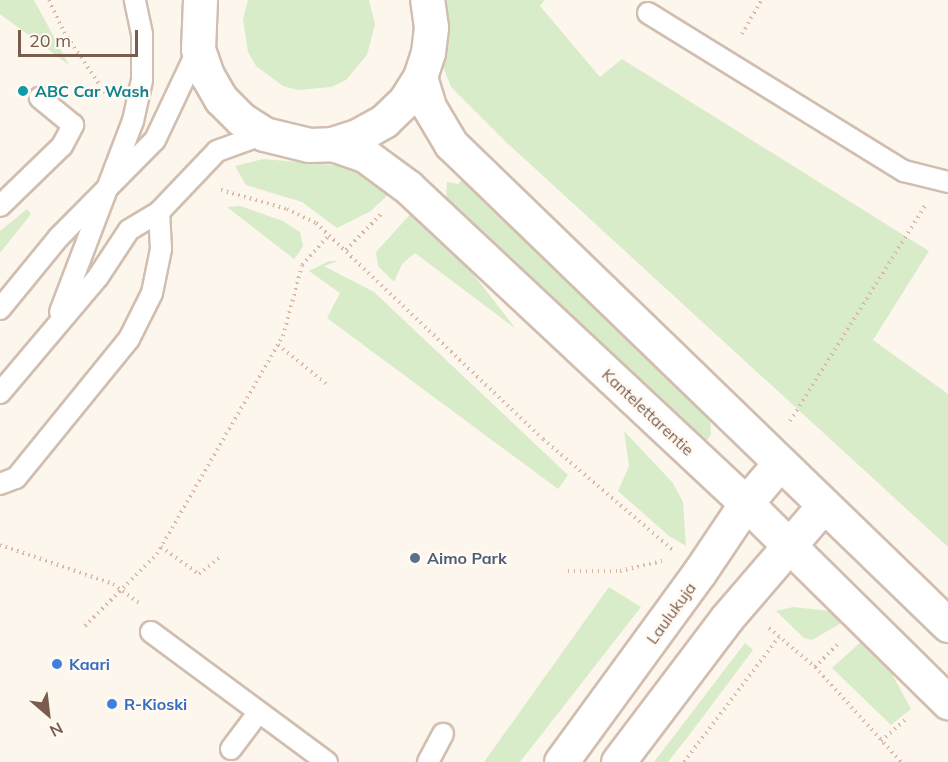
<!DOCTYPE html>
<style>
body{margin:0}
#map{position:relative;width:948px;height:762px;overflow:hidden;background:#fdf6ec;font-family:Mulish,sans-serif}
div>[style]{position:absolute}
.green>*{inset:0;background:#d8ecc9}
.path>*{height:4px;margin-top:-2px;transform-origin:0;background:repeating-linear-gradient(90deg,#d9b8a5 0 1.5px,transparent 0 6px)}
.roads{filter:drop-shadow(2px 0 #d1beb0) drop-shadow(-2px 0 #d1beb0) drop-shadow(0 2px #d1beb0) drop-shadow(0 -2px #d1beb0)}
.service>*{height:20px;margin:-10px;padding:0 10px;transform-origin:10px;border-radius:10px;background:#fff}
.minor>*{height:33px;margin:-16.5px;padding:0 16.5px;transform-origin:16.5px;border-radius:16.5px;background:#fff}
.secondary>*{height:33px;margin:-16.5px;padding:0 16.5px;transform-origin:16.5px;border-radius:16.5px;background:#fff}
.dots>*{width:16px;height:16px;translate:-50% -50%;box-sizing:border-box;border:3px solid #fffaf3;border-radius:50%}
span{translate:-50% -50%;white-space:nowrap;text-align:center;line-height:1.15;-webkit-text-stroke:5px #fffaf3;paint-order:stroke}
.culture-label{font-size:16px;color:#0d838f;font-weight:700}
.left{translate:0 -50%;text-align:left}
.street-label{font-size:16px;color:#7a5c4d}
.service-label{font-size:16px;color:#4e5e75;font-weight:700}
.shop-label{font-size:16px;color:#366cbe;font-weight:700}
.north{position:absolute;left:18px;top:684px;width:60px;height:60px;-webkit-text-stroke:4px #fffaf3;paint-order:stroke;rotate:152deg;font-size:16px;font-weight:700;line-height:24px;text-align:center;color:#7a5c4d}
.north::after{content:'';display:block;margin:auto;width:21px;height:27px;background:#7a5c4d;clip-path:polygon(50% 0,100% 100%,50% 72%,0 100%)}
.scale{position:absolute;left:18px;top:30px;width:120px;height:27px;box-sizing:border-box;border:3px solid #7a5c4d;border-top:0;padding-left:8px;font-size:18px;line-height:21px;white-space:nowrap;color:#7a5c4d;-webkit-text-stroke:4px #fffaf3;paint-order:stroke}
</style>
<div id="map">
<div class="green">
<div style="clip-path:polygon(0 0,34px 0,69px 65px,0 14px)"></div>
<div style="clip-path:polygon(248px 0,369px 0,375px 24px,367px 55px,346px 80px,331px 87px,298px 90px,283px 86px,256px 66px,248px 52px,243px 19px)"></div>
<div style="clip-path:polygon(447px 0,545px 0,540px 6px,600px 77px,622px 59px,929px 251px,873px 340px,948px 394px,948px 547px,506px 142px,451px 87px,442px 64px)"></div>
<div style="clip-path:polygon(263px 159px,356px 167px,393px 190px,371px 211px,337px 228px,302px 202px,246px 185px,235px 166px)"></div>
<div style="clip-path:polygon(466px 177px,710px 415px,711px 435px,704px 444px,446px 200px,447px 182px,458px 184px)"></div>
<div style="clip-path:polygon(240px 206px,283px 221px,300px 232px,303px 246px,298px 254px,294px 259px,227px 207px)"></div>
<div style="clip-path:polygon(27px 209px,31px 214px,0 253px,0 231px)"></div>
<div style="clip-path:polygon(415px 209px,448px 242px,516px 329px,415px 253px,402px 264px,394px 282px,378px 266px,376px 252px)"></div>
<div style="clip-path:polygon(329px 261px,338px 261px,324px 266px,374px 292px,568px 475px,558px 489px,327px 318px,340px 293px,309px 271px)"></div>
<div style="clip-path:polygon(624px 431px,673px 483px,683px 502px,686px 546px,669px 536px,618px 491px,629px 466px)"></div>
<div style="clip-path:polygon(609px 587px,641px 607px,520px 762px,484px 762px)"></div>
<div style="clip-path:polygon(793px 607px,831px 611px,843px 622px,812px 640px,804px 638px,776px 611px)"></div>
<div style="clip-path:polygon(863px 640px,892px 674px,911px 709px,891px 725px,832px 668px)"></div>
<div style="clip-path:polygon(745px 643px,753px 650px,690px 734px,668px 762px,654px 762px)"></div>
</div>
<div class="path">
<div style="left:49px;top:0;width:35px;rotate:65deg"></div>
<div style="left:64px;top:32px;width:78px;rotate:55.9deg"></div>
<div style="left:742px;top:34px;width:39px;rotate:-60deg"></div>
<div style="left:221px;top:190px;width:69px;rotate:16.1deg"></div>
<div style="left:287px;top:209px;width:32px;rotate:26deg"></div>
<div style="left:316px;top:223px;width:313px;rotate:43.6deg"></div>
<div style="left:543px;top:439px;width:170px;rotate:40.5deg"></div>
<div style="left:346px;top:250px;width:53px;rotate:-45.8deg"></div>
<div style="left:278px;top:345px;width:65px;rotate:38.8deg"></div>
<div style="left:790px;top:421px;width:254px;rotate:-57.9deg"></div>
<div style="left:0;top:545px;width:120px;rotate:19deg"></div>
<div style="left:113px;top:584px;width:32px;rotate:36deg"></div>
<div style="left:161px;top:547px;width:47px;rotate:35.4deg"></div>
<div style="left:199px;top:574px;width:27px;rotate:-39deg"></div>
<div style="left:568px;top:571px;width:52px"></div>
<div style="left:620px;top:571px;width:43px;rotate:-13.4deg"></div>
<div style="left:85px;top:626px;width:102px;rotate:-45deg"></div>
<div style="left:157px;top:554px;width:252px;rotate:-60deg"></div>
<div style="left:283px;top:336px;width:73px;rotate:-75deg"></div>
<div style="left:302px;top:265px;width:42px;rotate:-47.9deg"></div>
<div style="left:769px;top:628px;width:60px;rotate:40.3deg"></div>
<div style="left:815px;top:667px;width:128px;rotate:47.8deg"></div>
<div style="left:815px;top:667px;width:33px;rotate:-45deg"></div>
<div style="left:881px;top:741px;width:33px;rotate:-41deg"></div>
<div style="left:684px;top:762px;width:157px;rotate:-52.8deg"></div>
</div>
<div class="roads">
<div class="service">
<div style="left:648px;top:13px;width:301px;rotate:31.7deg"></div>
<div style="left:904px;top:171px;width:45px;rotate:14deg"></div>
<div style="left:0;top:206px;width:86px;rotate:-44.1deg"></div>
<div style="left:62px;top:146px;width:24px;rotate:-62deg"></div>
<div style="left:73px;top:125px;width:43px;rotate:-140.7deg"></div>
<div style="left:0;top:309px;width:93px;rotate:-50.7deg"></div>
<div style="left:59px;top:237px;width:136px;rotate:-45.3deg"></div>
<div style="left:155px;top:140px;width:101px;rotate:-64.7deg"></div>
<div style="left:60px;top:312px;width:204px;rotate:-69.1deg"></div>
<div style="left:133px;top:121px;width:42px;rotate:-77.6deg"></div>
<div style="left:142px;top:80px;width:46px;rotate:-90deg"></div>
<div style="left:142px;top:34px;width:35px;rotate:-102deg"></div>
<div style="left:0;top:393px;width:152px;rotate:-49.8deg"></div>
<div style="left:98px;top:277px;width:56px;rotate:-56.6deg"></div>
<div style="left:129px;top:230px;width:35px;rotate:-31deg"></div>
<div style="left:159px;top:212px;width:84px;rotate:-46.4deg"></div>
<div style="left:217px;top:151px;width:50px;rotate:-19.9deg"></div>
<div style="left:0;top:484px;width:17px;rotate:-21deg"></div>
<div style="left:16px;top:478px;width:179px;rotate:-50.9deg"></div>
<div style="left:129px;top:339px;width:51px;rotate:-63.4deg"></div>
<div style="left:152px;top:293px;width:45px;rotate:-78.4deg"></div>
<div style="left:161px;top:249px;width:37px;rotate:-93deg"></div>
<div style="left:151px;top:632px;width:219px;rotate:36.5deg"></div>
<div style="left:231px;top:749px;width:45px;rotate:-53.1deg"></div>
<div style="left:428px;top:762px;width:32px;rotate:-62deg"></div>
</div>
<div class="minor">
<div style="left:561px;top:762px;width:234px;rotate:-53.9deg"></div>
<div style="left:699px;top:573px;width:84px;rotate:-56.1deg"></div>
<div style="left:746px;top:503px;width:51px;rotate:-49.8deg"></div>
<div style="left:618px;top:762px;width:179px;rotate:-52.9deg"></div>
<div style="left:726px;top:619px;width:150px;rotate:-49.3deg"></div>
</div>
<div class="secondary">
<div style="left:200px;top:0;width:49px;rotate:92.3deg"></div>
<div style="left:198px;top:49px;width:28px;rotate:71deg"></div>
<div style="left:207px;top:75px;width:28px;rotate:60deg"></div>
<div style="left:221px;top:99px;width:28px;rotate:45deg"></div>
<div style="left:241px;top:119px;width:27px;rotate:33deg"></div>
<div style="left:264px;top:134px;width:46px;rotate:13.7deg"></div>
<div style="left:309px;top:145px;width:23px;rotate:-2deg"></div>
<div style="left:332px;top:144px;width:28px;rotate:-18deg"></div>
<div style="left:359px;top:135px;width:29px;rotate:-29deg"></div>
<div style="left:384px;top:121px;width:29px;rotate:-44deg"></div>
<div style="left:405px;top:101px;width:28px;rotate:-58deg"></div>
<div style="left:420px;top:77px;width:26px;rotate:-72deg"></div>
<div style="left:428px;top:52px;width:25px;rotate:-83deg"></div>
<div style="left:431px;top:27px;width:27px;rotate:-98deg"></div>
<div style="left:420px;top:77px;width:31px;rotate:73deg"></div>
<div style="left:429px;top:107px;width:43px;rotate:59.3deg"></div>
<div style="left:451px;top:144px;width:692px;rotate:44.06deg"></div>
<div style="left:332px;top:144px;width:36px;rotate:19deg"></div>
<div style="left:366px;top:156px;width:52px;rotate:36.4deg"></div>
<div style="left:408px;top:187px;width:463px;rotate:43.1deg"></div>
<div style="left:746px;top:503px;width:284px;rotate:44.6deg"></div>
</div>
</div>
<div class="dots">
<div style="left:23px;top:91px;background:#0f9aa8"></div>
<div style="left:415px;top:558px;background:#5c6f8a"></div>
<div style="left:57px;top:664px;background:#3f7fe0"></div>
<div style="left:112px;top:704px;background:#3f7fe0"></div>
</div>
<div class="culture-label">
<span class="left" style="left:35px;top:91px">ABC Car Wash</span>
</div>
<div class="street-label">
<span style="left:648px;top:412px;rotate:43deg">Kantelettarentie</span>
<span style="left:671px;top:613px;rotate:-54deg">Laulukuja</span>
</div>
<div class="service-label">
<span class="left" style="left:427px;top:558px">Aimo Park</span>
</div>
<div class="shop-label">
<span class="left" style="left:69px;top:664px">Kaari</span>
<span class="left" style="left:124px;top:704px">R-Kioski</span>
</div>
<div class="north">N</div>
<div class="scale">20 m</div>
</div>
